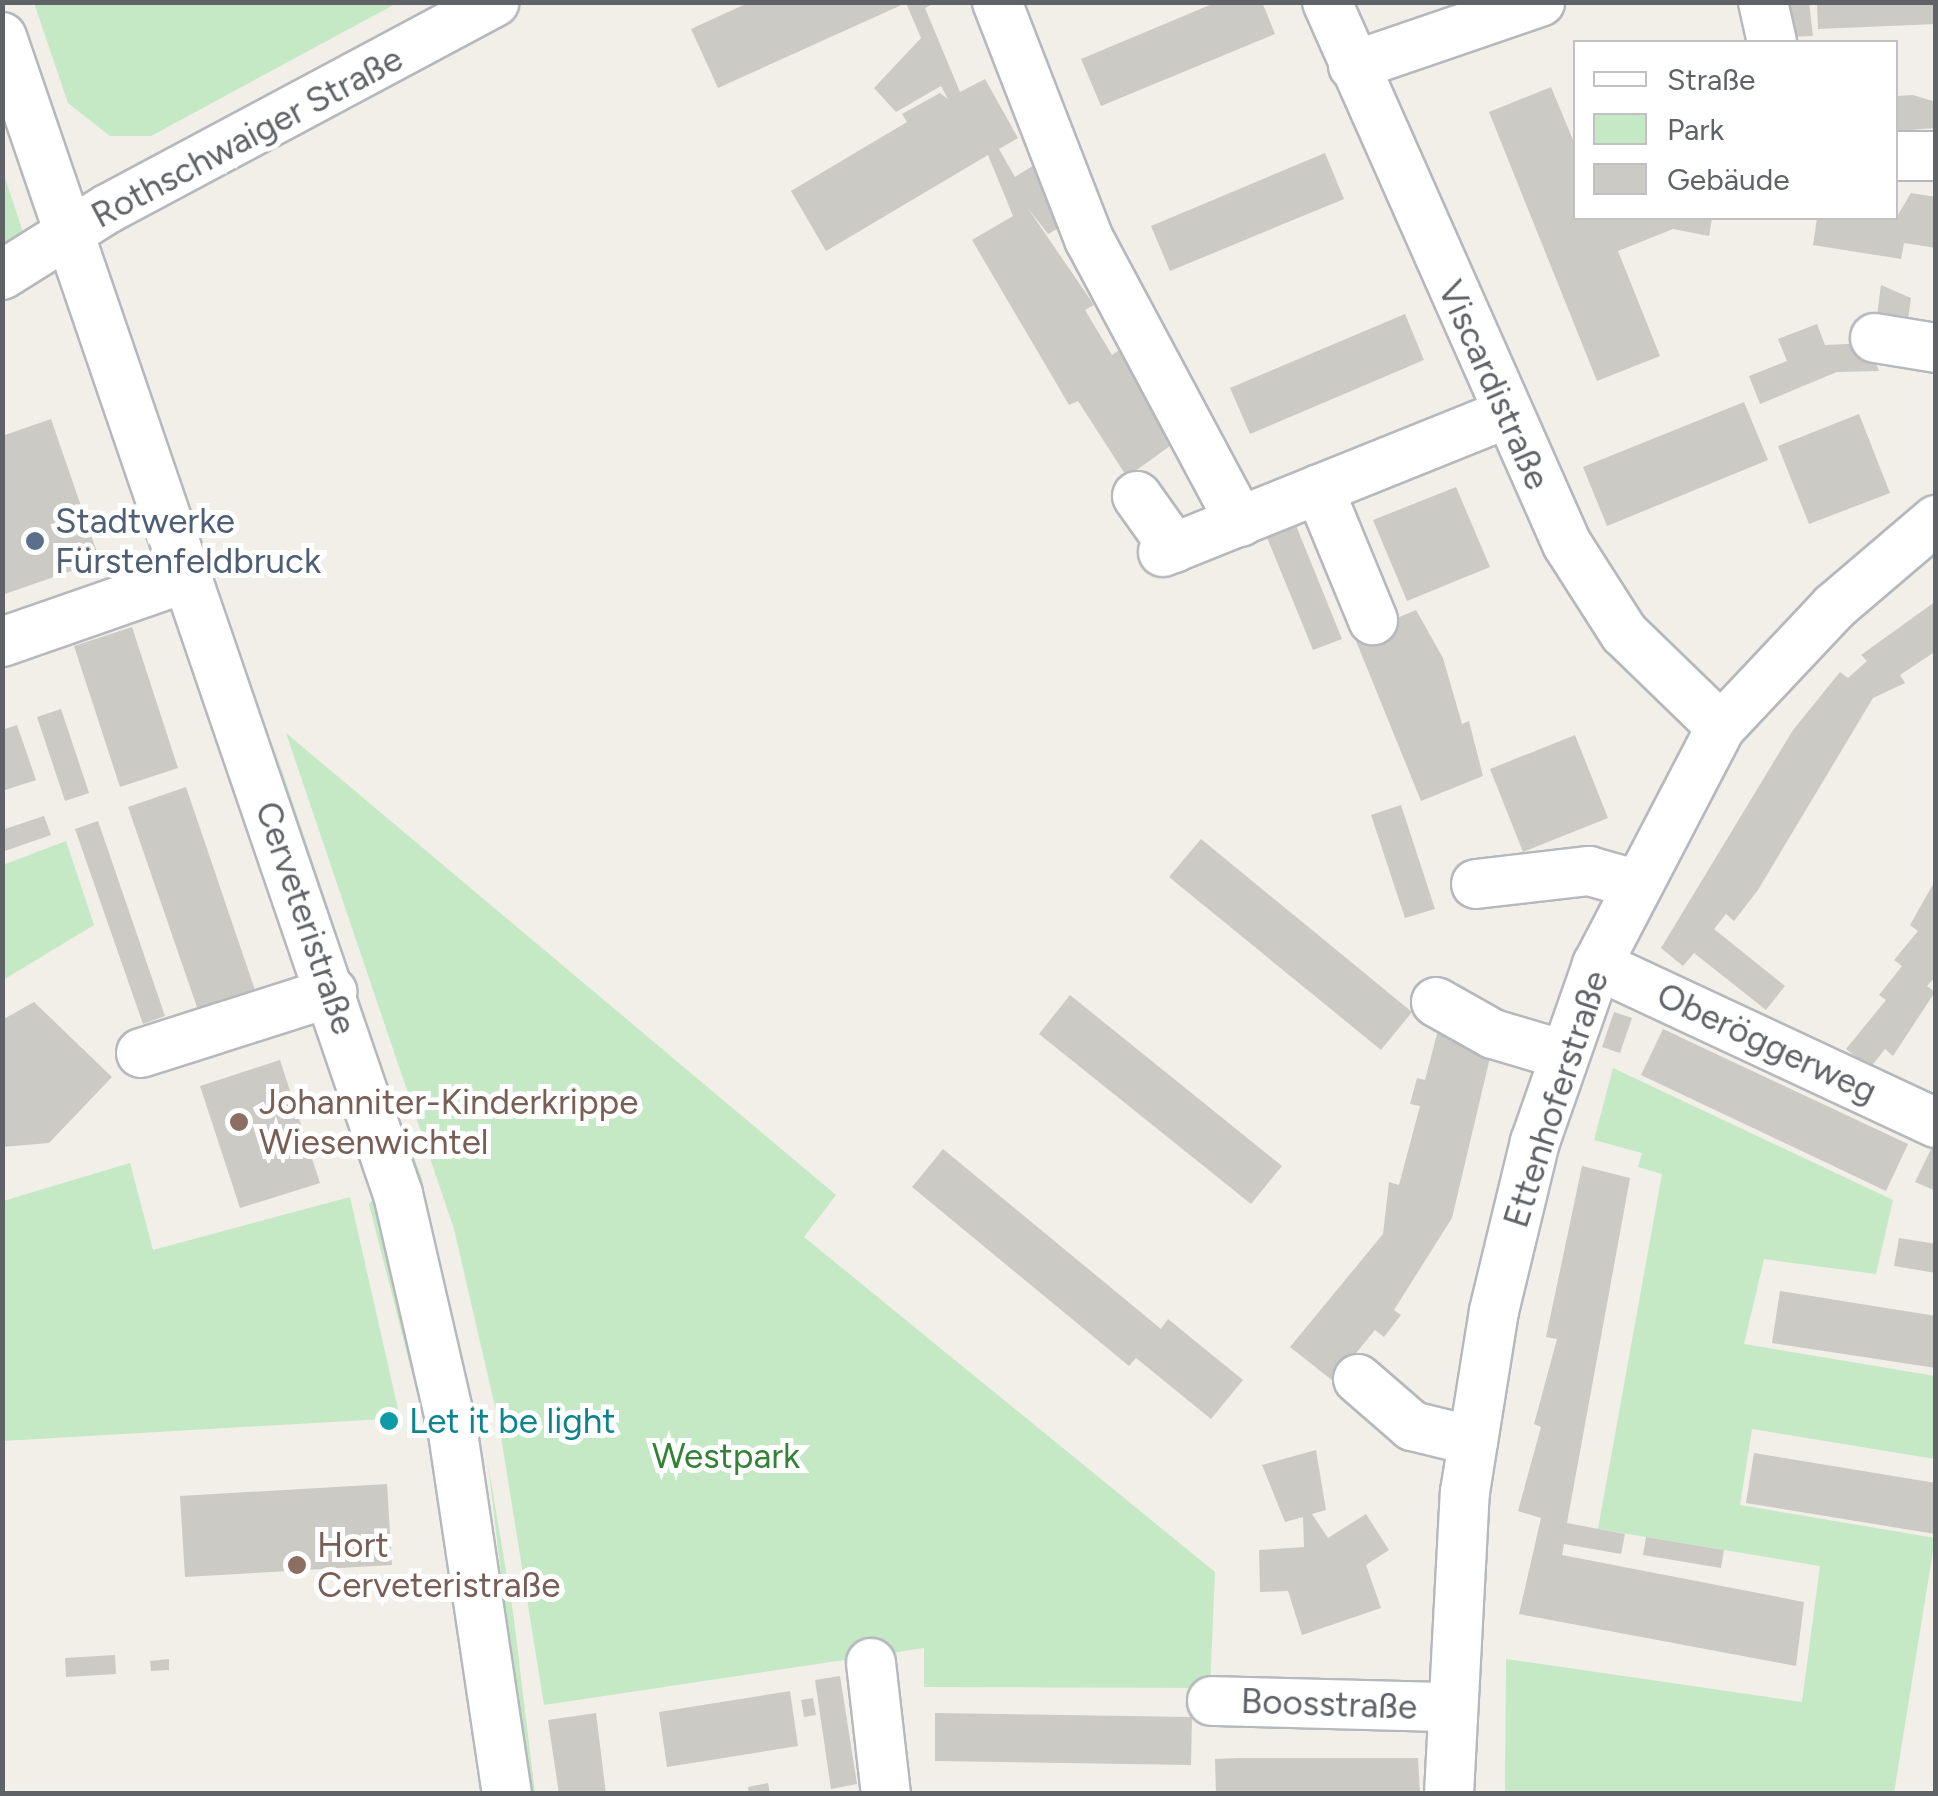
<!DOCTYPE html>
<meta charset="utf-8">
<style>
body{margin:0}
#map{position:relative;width:1938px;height:1796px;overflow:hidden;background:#f1efe8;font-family:Figtree,sans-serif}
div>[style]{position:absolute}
.green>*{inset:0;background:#c5e8c5}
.building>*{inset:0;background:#cccac5}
.roads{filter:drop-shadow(2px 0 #b5b8bc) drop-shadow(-2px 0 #b5b8bc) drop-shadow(0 2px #b5b8bc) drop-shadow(0 -2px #b5b8bc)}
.minor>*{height:48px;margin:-24px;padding:0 24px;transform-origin:24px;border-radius:24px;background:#fff}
.dots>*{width:28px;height:28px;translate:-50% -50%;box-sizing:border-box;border:5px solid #fff;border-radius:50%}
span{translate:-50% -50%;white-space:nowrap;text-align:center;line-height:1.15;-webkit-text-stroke:10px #fff;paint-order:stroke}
.street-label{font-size:35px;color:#5f6368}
.service-label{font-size:35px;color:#4e5e75}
.left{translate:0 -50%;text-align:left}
.education-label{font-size:35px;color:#785e54}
.culture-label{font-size:35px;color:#0d838f}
.park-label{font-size:35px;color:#348238}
.frame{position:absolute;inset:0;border:5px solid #5f6368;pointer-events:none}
.legend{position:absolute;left:1573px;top:40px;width:325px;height:180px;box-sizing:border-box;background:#fff;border:2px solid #bfc1c3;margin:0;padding:12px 18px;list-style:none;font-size:30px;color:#5f6368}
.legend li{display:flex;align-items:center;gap:20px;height:50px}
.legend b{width:50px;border:2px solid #bfc1c3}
</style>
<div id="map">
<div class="green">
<div style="clip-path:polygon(34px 3px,34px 2px,397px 3px,151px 136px,110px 136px,68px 103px)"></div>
<div style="clip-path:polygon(2px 169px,28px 247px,2px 259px)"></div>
<div style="clip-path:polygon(286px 733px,836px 1195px,804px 1237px,1215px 1572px,1210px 1688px,924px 1687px,924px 1648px,544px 1705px,499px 1424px,454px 1229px)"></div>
<div style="clip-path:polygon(271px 738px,401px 1124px,423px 1181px,407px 1172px)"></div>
<div style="clip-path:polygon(66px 841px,94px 925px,3px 980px,3px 865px)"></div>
<div style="clip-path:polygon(1613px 1068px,1893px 1200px,1876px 1274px,1764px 1259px,1744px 1344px,1935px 1376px,1935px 1459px,1752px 1429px,1740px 1505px,1935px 1538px,1894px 1793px,1505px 1794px,1506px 1659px,1802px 1702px,1820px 1566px,1598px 1529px,1662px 1174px,1638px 1167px,1642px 1153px,1594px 1140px)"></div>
<div style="clip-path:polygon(130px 1163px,153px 1250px,350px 1197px,400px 1418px,3px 1441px,3px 1201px)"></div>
<div style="clip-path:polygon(374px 1198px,423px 1388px,417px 1393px,369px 1204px)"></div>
<div style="clip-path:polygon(488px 1464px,513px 1612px,535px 1793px,527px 1793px)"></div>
</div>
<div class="building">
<div style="clip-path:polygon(750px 2px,937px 2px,925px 8px,960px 92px,985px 79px,1018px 138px,999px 149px,1015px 177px,1034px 165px,1068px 223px,1048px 234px,1027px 207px,1094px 305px,1085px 310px,1112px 355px,1119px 350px,1181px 438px,1127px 477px,1078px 401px,1069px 405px,972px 240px,1013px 216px,988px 155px,826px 251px,791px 191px,907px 122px,902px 114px,940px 93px,948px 99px,941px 86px,896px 112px,874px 88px,921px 38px,906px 3px,718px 88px,691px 29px)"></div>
<div style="clip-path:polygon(1217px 2px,1262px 2px,1275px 34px,1101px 106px,1081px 59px)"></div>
<div style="clip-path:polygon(1781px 2px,1809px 2px,1813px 36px,1787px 37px)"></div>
<div style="clip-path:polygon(1817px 2px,1936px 2px,1936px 24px,1818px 29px)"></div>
<div style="clip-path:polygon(1551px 87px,1576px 147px,1576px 218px,1712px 218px,1709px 236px,1673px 229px,1618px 251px,1660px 356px,1597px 381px,1489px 112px)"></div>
<div style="clip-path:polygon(1913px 95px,1936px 102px,1936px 128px,1896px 131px,1896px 96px)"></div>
<div style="clip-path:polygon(1325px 153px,1344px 199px,1170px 271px,1151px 226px)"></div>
<div style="clip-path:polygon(1911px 193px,1936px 197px,1936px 248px,1904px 243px,1901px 259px,1813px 245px,1817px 218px,1896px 218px)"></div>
<div style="clip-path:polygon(1881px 285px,1911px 298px,1907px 327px,1876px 323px)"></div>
<div style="clip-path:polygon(1405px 314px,1424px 360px,1250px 434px,1230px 388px)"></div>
<div style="clip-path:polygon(1817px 324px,1825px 345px,1868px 343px,1879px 371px,1837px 372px,1760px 404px,1749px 376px,1787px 361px,1778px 339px)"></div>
<div style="clip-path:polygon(1744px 402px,1768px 460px,1607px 526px,1583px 467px)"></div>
<div style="clip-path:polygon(1859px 414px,1890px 493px,1809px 524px,1778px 446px)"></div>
<div style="clip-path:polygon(51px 419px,100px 561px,2px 595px,2px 436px)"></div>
<div style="clip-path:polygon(1456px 487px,1490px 567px,1407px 601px,1373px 520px)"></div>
<div style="clip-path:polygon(1295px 523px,1342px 639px,1313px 650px,1266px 535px)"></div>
<div style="clip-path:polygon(1936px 601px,1936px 651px,1900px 675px,1905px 683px,1873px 698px,1758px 890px,1734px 921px,1726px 914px,1714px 929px,1785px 986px,1766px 1010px,1694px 953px,1683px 966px,1661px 948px,1793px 730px,1840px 672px,1848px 678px,1867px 661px,1861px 655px)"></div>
<div style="clip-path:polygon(1416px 610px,1443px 658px,1462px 724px,1469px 721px,1483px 776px,1421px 801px,1354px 636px)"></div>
<div style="clip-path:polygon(132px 627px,178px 768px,120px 787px,74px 646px)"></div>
<div style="clip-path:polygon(61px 709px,89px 793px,65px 801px,37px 717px)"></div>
<div style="clip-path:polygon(17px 725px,36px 780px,2px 791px,2px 730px)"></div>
<div style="clip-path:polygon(1575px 735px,1608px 818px,1523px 852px,1490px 769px)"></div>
<div style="clip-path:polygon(186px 787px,256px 993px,199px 1013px,128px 807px)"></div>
<div style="clip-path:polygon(1401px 805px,1435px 909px,1405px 918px,1371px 815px)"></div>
<div style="clip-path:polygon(44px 816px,51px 835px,2px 852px,2px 830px)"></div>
<div style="clip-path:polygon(98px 821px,165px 1016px,143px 1024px,75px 829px)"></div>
<div style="clip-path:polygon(1201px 839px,1412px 1012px,1381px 1050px,1169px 877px)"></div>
<div style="clip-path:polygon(1936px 879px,1936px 976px,1927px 986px,1935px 992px,1893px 1056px,1885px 1049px,1870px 1068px,1846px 1049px,1886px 1000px,1879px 995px,1902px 966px,1894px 960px,1918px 931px,1910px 925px)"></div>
<div style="clip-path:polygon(1070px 995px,1282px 1166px,1251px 1204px,1039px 1034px)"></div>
<div style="clip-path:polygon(34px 1002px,112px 1077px,49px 1143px,2px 1147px,2px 1020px)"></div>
<div style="clip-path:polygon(1614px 1012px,1632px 1018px,1620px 1053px,1602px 1047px)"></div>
<div style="clip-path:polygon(1663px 1029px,1908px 1144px,1886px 1191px,1641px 1075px)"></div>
<div style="clip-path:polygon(1438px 1030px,1493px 1045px,1452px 1218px,1394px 1310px,1401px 1315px,1384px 1337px,1375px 1330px,1333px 1381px,1290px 1347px,1383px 1234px,1389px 1182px,1399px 1185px,1420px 1106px,1410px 1104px,1417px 1078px,1425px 1080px)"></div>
<div style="clip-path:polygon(280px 1060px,320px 1183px,240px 1208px,200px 1086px)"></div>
<div style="clip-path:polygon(1936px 1139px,1936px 1191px,1915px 1182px)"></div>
<div style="clip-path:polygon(943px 1149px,1161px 1329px,1168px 1319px,1243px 1380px,1211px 1419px,1136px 1358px,1129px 1366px,912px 1187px)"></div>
<div style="clip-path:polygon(1582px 1166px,1630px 1178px,1567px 1523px,1625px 1534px,1621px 1554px,1564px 1544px,1562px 1555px,1804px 1602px,1796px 1666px,1519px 1614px,1541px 1518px,1518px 1511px,1541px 1427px,1534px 1424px,1557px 1339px,1546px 1337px)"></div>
<div style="clip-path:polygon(1899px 1238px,1936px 1244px,1936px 1273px,1894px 1266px)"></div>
<div style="clip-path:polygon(1780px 1291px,1936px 1316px,1936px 1368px,1772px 1343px)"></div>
<div style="clip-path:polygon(1316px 1450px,1326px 1510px,1312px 1514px,1328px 1538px,1366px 1514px,1389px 1550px,1366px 1565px,1381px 1608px,1302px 1635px,1288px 1591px,1260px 1592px,1259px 1550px,1304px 1547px,1303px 1517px,1285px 1522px,1262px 1465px)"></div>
<div style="clip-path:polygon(1754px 1453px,1936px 1483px,1935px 1534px,1746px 1503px)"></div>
<div style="clip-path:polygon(387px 1484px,392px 1565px,185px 1577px,180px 1496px)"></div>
<div style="clip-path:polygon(1646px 1537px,1724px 1550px,1721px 1568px,1643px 1555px)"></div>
<div style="clip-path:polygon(115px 1655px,116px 1674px,66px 1677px,65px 1658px)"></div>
<div style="clip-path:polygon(169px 1659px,169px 1670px,151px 1671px,150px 1661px)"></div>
<div style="clip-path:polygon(840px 1676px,857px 1784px,831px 1789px,815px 1680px)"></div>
<div style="clip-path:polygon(790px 1691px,798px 1746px,667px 1767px,659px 1712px)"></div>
<div style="clip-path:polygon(813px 1698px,816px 1715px,804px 1717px,801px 1700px)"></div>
<div style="clip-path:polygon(596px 1713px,606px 1794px,559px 1794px,548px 1720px)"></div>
<div style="clip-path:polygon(935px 1713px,1192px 1717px,1191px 1765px,935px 1761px)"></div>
<div style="clip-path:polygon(1238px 1758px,1418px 1758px,1420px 1794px,1216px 1794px,1215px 1759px)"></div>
<div style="clip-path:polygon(768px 1783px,770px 1794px,749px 1794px,748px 1787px)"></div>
</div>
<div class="roads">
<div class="minor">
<div style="left:997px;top:2px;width:254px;rotate:68.8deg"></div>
<div style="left:1089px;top:239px;width:321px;rotate:61.9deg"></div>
<div style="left:1327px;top:2px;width:593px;rotate:66.12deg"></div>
<div style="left:1567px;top:544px;width:106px;rotate:57.4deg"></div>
<div style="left:1624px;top:633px;width:135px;rotate:44.1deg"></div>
<div style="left:1763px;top:2px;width:41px;rotate:77.3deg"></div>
<div style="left:2px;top:37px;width:1223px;rotate:71.11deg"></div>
<div style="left:398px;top:1194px;width:245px;rotate:77deg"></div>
<div style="left:453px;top:1433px;width:365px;rotate:81.5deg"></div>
<div style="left:1353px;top:66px;width:198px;rotate:-18.9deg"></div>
<div style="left:1896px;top:156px;width:40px"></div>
<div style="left:2px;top:275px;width:126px;rotate:-32.1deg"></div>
<div style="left:109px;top:208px;width:437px;rotate:-28.1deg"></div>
<div style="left:1875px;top:338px;width:62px;rotate:9.3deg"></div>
<div style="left:1319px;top:489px;width:142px;rotate:67.6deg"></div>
<div style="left:1137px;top:496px;width:64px;rotate:54.6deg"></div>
<div style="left:1163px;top:552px;width:370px;rotate:-21.9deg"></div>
<div style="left:2px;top:642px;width:198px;rotate:-19.2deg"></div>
<div style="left:1476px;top:884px;width:114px;rotate:-6.6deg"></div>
<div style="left:1589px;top:871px;width:48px;rotate:15.8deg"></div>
<div style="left:1597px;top:965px;width:374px;rotate:25deg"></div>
<div style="left:1436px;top:1002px;width:65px;rotate:29.3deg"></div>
<div style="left:1493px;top:1034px;width:74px;rotate:16.5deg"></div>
<div style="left:141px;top:1053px;width:201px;rotate:-17.7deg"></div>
<div style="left:1358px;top:1379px;width:72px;rotate:41deg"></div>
<div style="left:1412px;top:1426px;width:63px;rotate:13.8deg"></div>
<div style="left:871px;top:1663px;width:132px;rotate:83.5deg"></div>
<div style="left:1212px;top:1701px;width:235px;rotate:1.5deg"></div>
<div style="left:1449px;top:1794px;width:302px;rotate:-87deg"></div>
<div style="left:1465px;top:1492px;width:183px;rotate:-80.9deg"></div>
<div style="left:1494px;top:1311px;width:174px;rotate:-76.4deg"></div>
<div style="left:1535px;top:1142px;width:188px;rotate:-70.7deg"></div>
<div style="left:1597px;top:965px;width:268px;rotate:-62.5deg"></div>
<div style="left:1721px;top:727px;width:165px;rotate:-46.7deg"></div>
<div style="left:1834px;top:607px;width:134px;rotate:-40.5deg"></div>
</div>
</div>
<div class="dots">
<div style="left:35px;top:541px;background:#5c6f8a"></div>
<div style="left:239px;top:1122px;background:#8d6e63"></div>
<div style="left:389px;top:1421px;background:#0f9aa8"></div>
<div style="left:297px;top:1565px;background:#8d6e63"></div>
</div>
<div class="street-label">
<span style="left:247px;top:137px;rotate:-28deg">Rothschwaiger Straße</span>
<span style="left:1494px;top:385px;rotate:66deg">Viscardistraße</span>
<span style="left:306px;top:918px;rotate:71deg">Cerveteristraße</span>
<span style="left:1767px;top:1043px;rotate:25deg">Oberöggerweg</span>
<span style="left:1556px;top:1099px;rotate:-72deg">Ettenhoferstraße</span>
<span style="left:1329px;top:1704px;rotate:2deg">Boosstraße</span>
</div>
<div class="service-label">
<span class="left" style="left:55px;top:541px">Stadtwerke<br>Fürstenfeldbruck</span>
</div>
<div class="education-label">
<span class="left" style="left:259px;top:1122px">Johanniter-Kinderkrippe<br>Wiesenwichtel</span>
<span class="left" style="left:317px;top:1565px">Hort<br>Cerveteristraße</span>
</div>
<div class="culture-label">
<span class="left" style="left:409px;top:1421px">Let it be light</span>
</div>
<div class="park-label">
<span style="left:726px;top:1456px">Westpark</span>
</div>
<div class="frame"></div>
<ul class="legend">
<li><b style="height:12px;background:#fff"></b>Straße</li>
<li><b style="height:28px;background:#c5e8c5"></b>Park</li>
<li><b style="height:28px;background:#cccac5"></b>Gebäude</li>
</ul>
</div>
